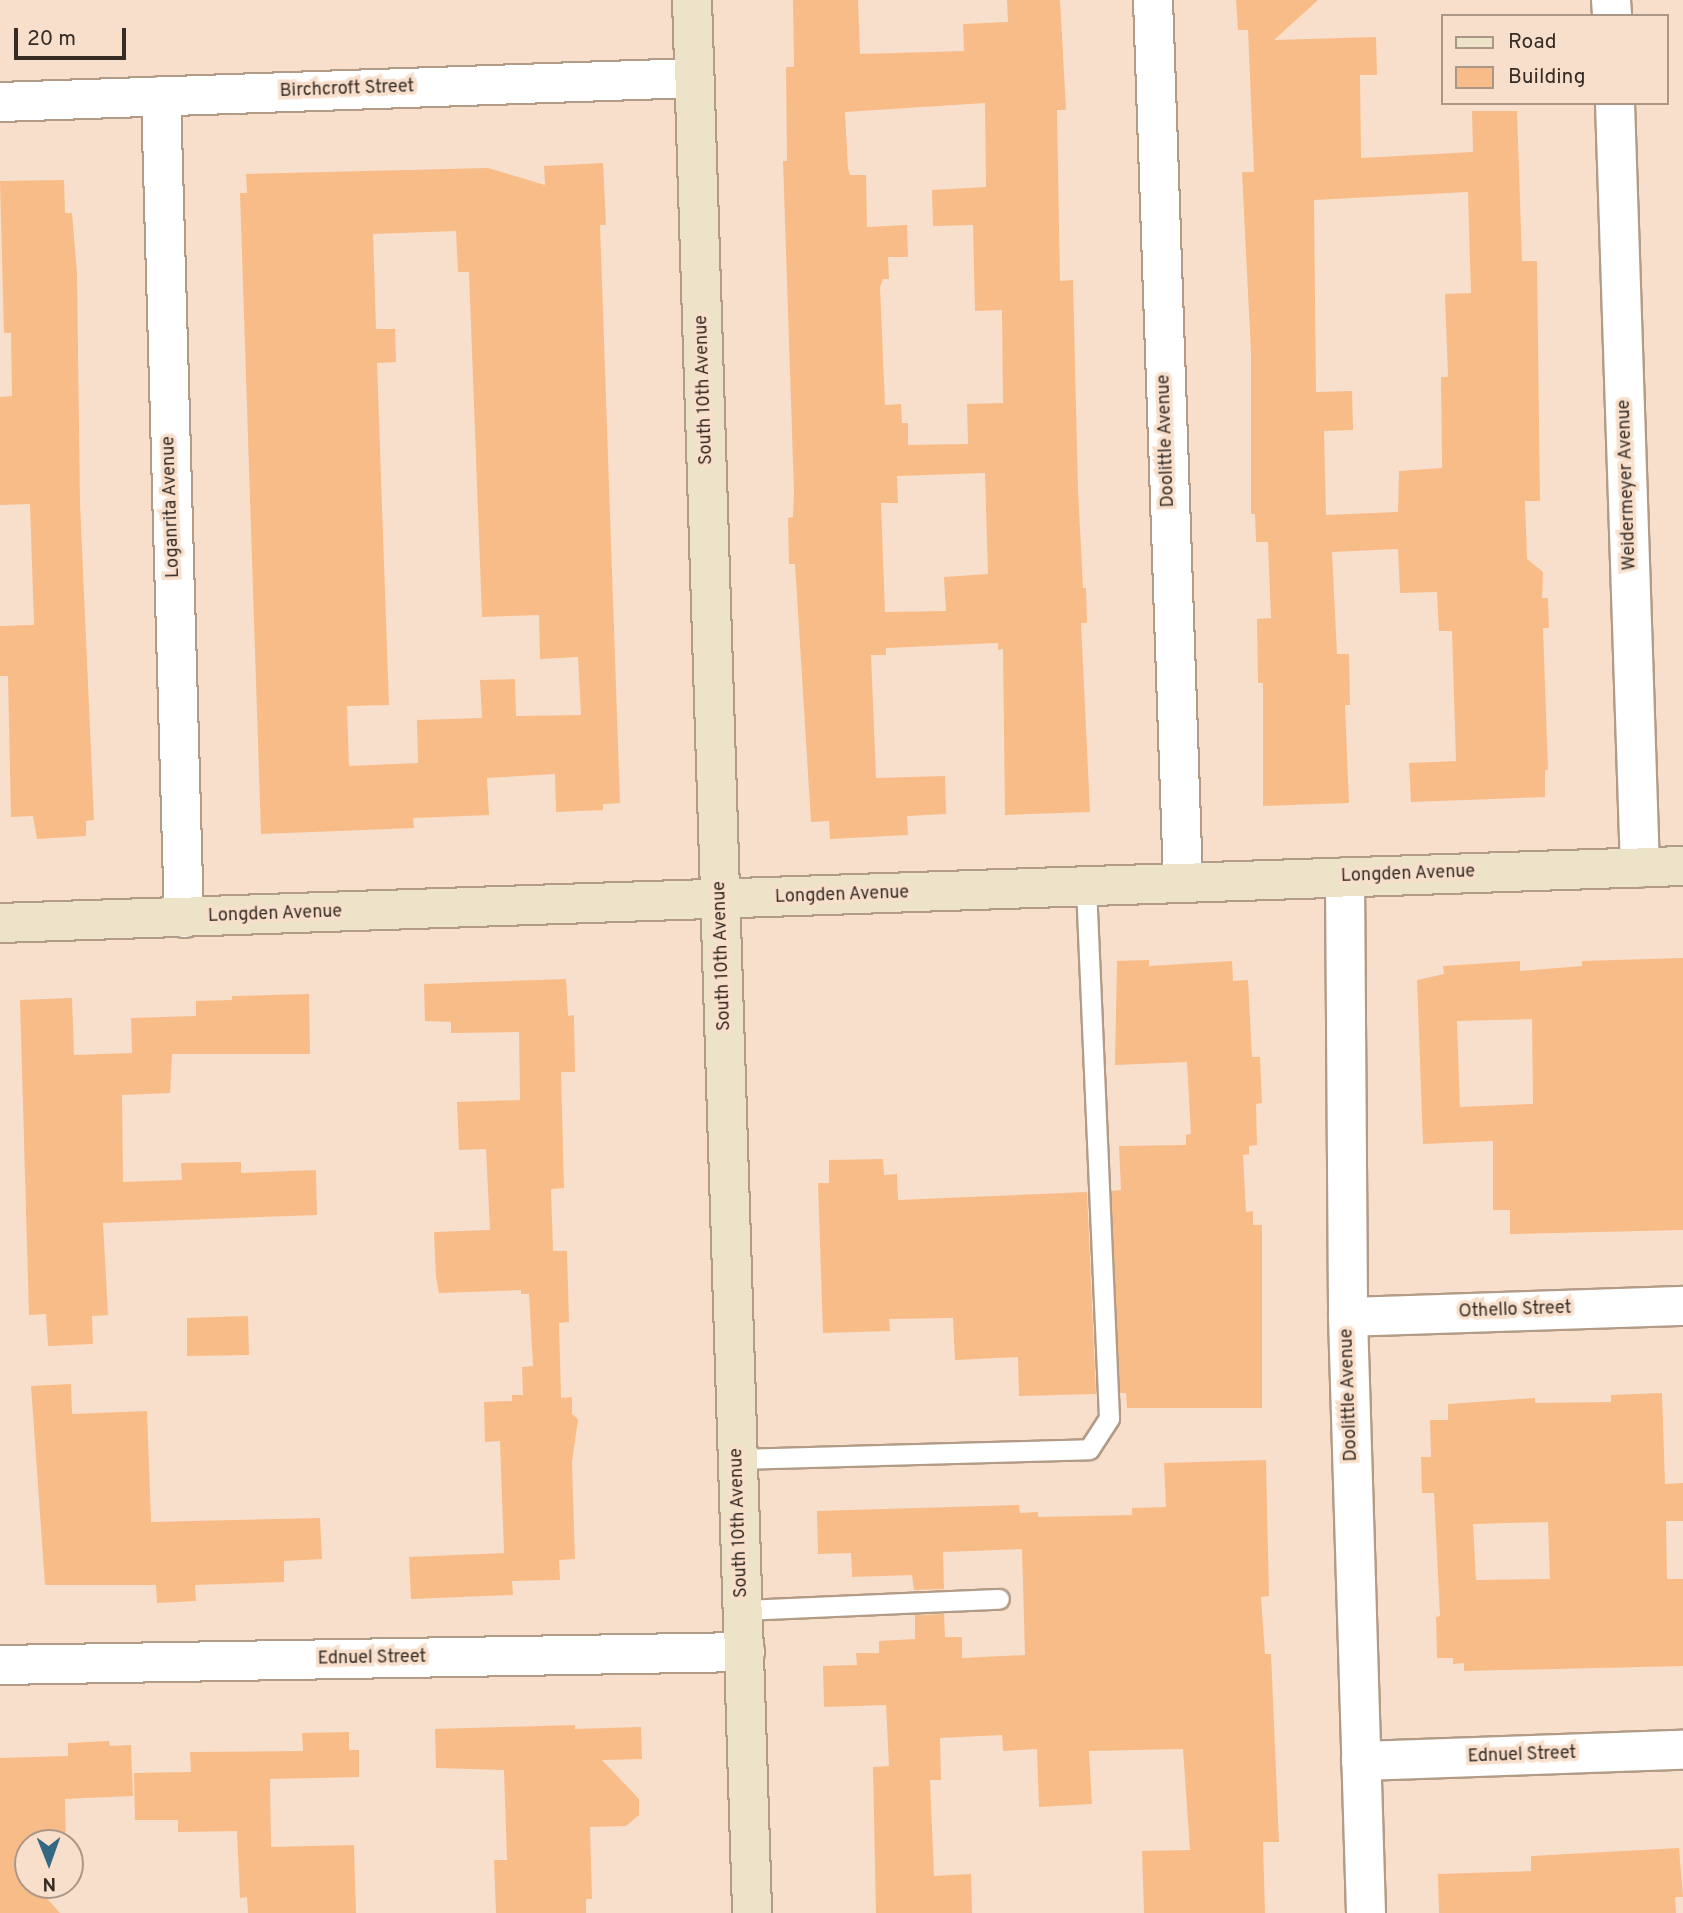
<!DOCTYPE html>
<style>
body{margin:0}
#map{position:relative;width:1683px;height:1913px;overflow:hidden;background:#f8dfcb;font-family:Overpass,sans-serif}
div>[style]{position:absolute}
.building>*{inset:0;background:#f8bc88}
.roads{filter:drop-shadow(2px 0 #b29b87) drop-shadow(-2px 0 #b29b87) drop-shadow(0 2px #b29b87) drop-shadow(0 -2px #b29b87)}
.lane>*{height:19px;margin:-9.5px;padding:0 9.5px;transform-origin:9.5px;border-radius:9.5px;background:#fff}
.street>*{height:38px;margin:-19px;padding:0 19px;transform-origin:19px;border-radius:19px;background:#fff}
.secondary>*{height:38px;margin:-19px;padding:0 19px;transform-origin:19px;border-radius:19px;background:#ece3c9}
span{translate:-50% -50%;white-space:nowrap;text-align:center;line-height:1.15;-webkit-text-stroke:7px #f8dfcb;paint-order:stroke}
.street-label{font-size:18px;color:#362c24}
.legend{position:absolute;left:1441px;top:14px;width:228px;height:91px;box-sizing:border-box;background:#f8dfcb;border:2px solid #aa9788;margin:0;padding:9px 12px;list-style:none;font-size:21px;color:#362c24}
.legend li{display:flex;align-items:center;gap:14px;height:35px}
.legend b{width:35px;border:2px solid #aa9788}
.north{position:absolute;left:14px;top:1829px;width:70px;height:70px;box-sizing:border-box;background:#f8dfcb;border:2px solid #aa9788;border-radius:50%;rotate:179deg;font-size:19px;font-weight:700;line-height:28px;text-align:center;color:#362c24}
.north::after{content:'';display:block;margin:auto;width:24px;height:32px;background:#336884;clip-path:polygon(50% 0,100% 100%,50% 72%,0 100%)}
.scale{position:absolute;left:14px;top:28px;width:112px;height:32px;box-sizing:border-box;border:4px solid #362c24;border-top:0;padding-left:9px;font-size:21px;line-height:24px;white-space:nowrap;color:#362c24;-webkit-text-stroke:5px #f8dfcb;paint-order:stroke}
</style>
<div id="map">
<div class="building">
<div style="clip-path:polygon(evenodd,793px 0,858px 0,860px 54px,964px 51px,963px 24px,1008px 22px,1007px 0,1060px 0,1066px 110px,1057px 110px,1060px 281px,1073px 280px,1078px 489px,1083px 588px,1086px 588px,1087px 623px,1081px 623px,1090px 812px,1005px 815px,1003px 649px,998px 650px,998px 643px,886px 648px,886px 655px,871px 655px,876px 778px,945px 776px,946px 814px,907px 816px,908px 835px,830px 839px,829px 821px,811px 822px,795px 564px,789px 564px,788px 518px,793px 517px,794px 492px,783px 161px,787px 161px,786px 67px,794px 67px,793px 0,985px 103px,986px 187px,932px 190px,933px 226px,973px 225px,975px 311px,1002px 310px,1003px 403px,967px 404px,968px 444px,908px 445px,908px 423px,902px 423px,901px 404px,885px 405px,880px 287px,883px 279px,889px 279px,888px 257px,908px 257px,907px 225px,867px 227px,866px 175px,850px 175px,848px 169px,845px 112px,985px 103px,793px 0,985px 473px,988px 574px,944px 577px,946px 611px,885px 612px,881px 503px,898px 503px,897px 476px,985px 473px)"></div>
<div style="clip-path:polygon(evenodd,1236px 0,1318px 0,1274px 40px,1376px 37px,1377px 75px,1360px 75px,1361px 158px,1473px 152px,1472px 111px,1517px 111px,1522px 261px,1537px 261px,1540px 501px,1525px 501px,1527px 559px,1543px 572px,1542px 598px,1548px 598px,1549px 628px,1543px 628px,1548px 770px,1545px 770px,1545px 797px,1411px 802px,1409px 763px,1456px 761px,1452px 631px,1439px 631px,1437px 592px,1400px 593px,1398px 549px,1332px 552px,1337px 654px,1349px 654px,1350px 705px,1345px 705px,1349px 803px,1263px 806px,1263px 683px,1258px 683px,1257px 619px,1271px 618px,1268px 542px,1256px 542px,1255px 514px,1251px 514px,1251px 353px,1242px 172px,1254px 172px,1248px 30px,1238px 30px,1236px 0,1468px 192px,1471px 293px,1445px 294px,1448px 377px,1441px 377px,1442px 468px,1399px 471px,1398px 512px,1326px 515px,1324px 431px,1353px 430px,1352px 391px,1316px 392px,1314px 200px,1468px 192px)"></div>
<div style="clip-path:polygon(evenodd,603px 163px,606px 225px,600px 225px,620px 803px,603px 804px,603px 810px,556px 812px,555px 774px,487px 778px,489px 815px,413px 818px,414px 828px,261px 834px,240px 193px,247px 193px,246px 174px,488px 168px,545px 185px,544px 166px,603px 163px,456px 231px,458px 272px,469px 272px,482px 617px,539px 615px,540px 659px,578px 657px,581px 715px,516px 716px,515px 679px,480px 680px,482px 718px,417px 720px,418px 763px,349px 766px,347px 706px,389px 705px,377px 363px,396px 362px,395px 329px,376px 329px,373px 234px,456px 231px)"></div>
<div style="clip-path:polygon(64px 180px,65px 213px,72px 213px,77px 273px,80px 503px,94px 820px,86px 821px,86px 836px,37px 839px,33px 816px,11px 817px,8px 676px,0 676px,0 626px,34px 625px,30px 504px,0 505px,0 397px,12px 396px,11px 333px,4px 333px,0 181px)"></div>
<div style="clip-path:polygon(evenodd,1683px 958px,1683px 1230px,1510px 1234px,1510px 1210px,1493px 1210px,1493px 1141px,1423px 1144px,1417px 980px,1444px 974px,1443px 966px,1520px 961px,1520px 971px,1582px 966px,1582px 961px,1683px 958px,1532px 1019px,1533px 1104px,1460px 1107px,1457px 1021px,1532px 1019px)"></div>
<div style="clip-path:polygon(1149px 960px,1149px 966px,1232px 961px,1233px 981px,1248px 980px,1252px 1057px,1260px 1057px,1262px 1103px,1256px 1104px,1257px 1145px,1249px 1146px,1249px 1154px,1243px 1155px,1246px 1212px,1253px 1211px,1253px 1225px,1262px 1225px,1262px 1408px,1127px 1408px,1126px 1393px,1120px 1393px,1111px 1191px,1121px 1190px,1119px 1146px,1186px 1145px,1186px 1135px,1191px 1134px,1187px 1062px,1115px 1065px,1117px 961px)"></div>
<div style="clip-path:polygon(566px 979px,568px 1016px,574px 1015px,575px 1072px,561px 1072px,564px 1188px,551px 1189px,553px 1251px,567px 1251px,569px 1322px,559px 1323px,561px 1398px,572px 1397px,572px 1414px,578px 1419px,572px 1462px,575px 1559px,559px 1560px,560px 1580px,512px 1581px,513px 1595px,411px 1599px,409px 1557px,504px 1553px,500px 1441px,485px 1442px,484px 1402px,512px 1401px,512px 1395px,523px 1395px,522px 1367px,533px 1366px,529px 1294px,521px 1294px,521px 1290px,439px 1293px,436px 1277px,434px 1232px,490px 1230px,486px 1149px,459px 1150px,457px 1102px,520px 1100px,519px 1032px,451px 1033px,451px 1022px,425px 1021px,424px 984px)"></div>
<div style="clip-path:polygon(309px 994px,310px 1054px,172px 1054px,170px 1093px,122px 1095px,123px 1182px,182px 1180px,181px 1163px,241px 1162px,241px 1173px,316px 1170px,317px 1215px,103px 1223px,108px 1315px,92px 1316px,93px 1344px,48px 1346px,46px 1314px,29px 1315px,20px 1000px,72px 998px,74px 1055px,132px 1053px,131px 1018px,196px 1016px,196px 1001px,232px 1000px,232px 996px)"></div>
<div style="clip-path:polygon(883px 1159px,884px 1175px,897px 1174px,898px 1200px,1087px 1192px,1096px 1394px,1019px 1396px,1018px 1357px,955px 1360px,953px 1318px,889px 1319px,890px 1331px,823px 1333px,818px 1183px,829px 1183px,829px 1160px)"></div>
<div style="clip-path:polygon(248px 1316px,249px 1355px,187px 1356px,187px 1318px)"></div>
<div style="clip-path:polygon(71px 1384px,72px 1414px,147px 1411px,151px 1522px,320px 1518px,322px 1559px,284px 1561px,284px 1582px,195px 1585px,196px 1601px,157px 1603px,156px 1585px,45px 1585px,31px 1386px)"></div>
<div style="clip-path:polygon(evenodd,1662px 1393px,1665px 1484px,1683px 1483px,1683px 1521px,1666px 1521px,1667px 1579px,1683px 1579px,1683px 1666px,1464px 1671px,1464px 1663px,1453px 1664px,1453px 1658px,1437px 1658px,1436px 1617px,1440px 1616px,1434px 1493px,1422px 1493px,1421px 1457px,1431px 1457px,1430px 1420px,1448px 1420px,1448px 1404px,1535px 1398px,1535px 1403px,1611px 1402px,1611px 1395px,1662px 1393px,1548px 1522px,1550px 1579px,1476px 1580px,1473px 1524px,1548px 1522px)"></div>
<div style="clip-path:polygon(1266px 1460px,1269px 1596px,1261px 1597px,1265px 1654px,1271px 1654px,1279px 1842px,1263px 1842px,1265px 1913px,1144px 1913px,1142px 1851px,1190px 1850px,1183px 1749px,1089px 1751px,1092px 1804px,1039px 1807px,1037px 1749px,1003px 1751px,1002px 1735px,940px 1738px,941px 1780px,930px 1780px,934px 1876px,971px 1874px,972px 1913px,876px 1913px,873px 1767px,889px 1766px,886px 1705px,824px 1707px,823px 1666px,857px 1665px,856px 1653px,879px 1653px,879px 1641px,915px 1639px,915px 1615px,944px 1614px,945px 1637px,962px 1637px,962px 1658px,1025px 1655px,1022px 1549px,943px 1552px,944px 1589px,914px 1590px,912px 1575px,852px 1577px,851px 1553px,818px 1554px,817px 1511px,1019px 1505px,1020px 1513px,1038px 1512px,1038px 1517px,1132px 1515px,1132px 1508px,1166px 1507px,1164px 1463px)"></div>
<div style="clip-path:polygon(575px 1725px,575px 1729px,641px 1727px,642px 1759px,602px 1760px,639px 1799px,639px 1815px,626px 1826px,590px 1827px,592px 1899px,586px 1899px,586px 1913px,496px 1913px,494px 1860px,507px 1860px,504px 1770px,436px 1768px,435px 1729px)"></div>
<div style="clip-path:polygon(349px 1732px,349px 1750px,359px 1750px,359px 1777px,270px 1779px,271px 1847px,354px 1845px,356px 1913px,248px 1913px,247px 1897px,240px 1898px,237px 1831px,178px 1832px,178px 1820px,135px 1820px,134px 1773px,191px 1772px,190px 1752px,303px 1751px,302px 1733px)"></div>
<div style="clip-path:polygon(109px 1741px,110px 1746px,131px 1745px,133px 1796px,65px 1799px,66px 1843px,28px 1843px,28px 1885px,35px 1885px,60px 1913px,0 1913px,0 1758px,68px 1756px,68px 1743px)"></div>
<div style="clip-path:polygon(1679px 1848px,1683px 1897px,1675px 1897px,1676px 1913px,1439px 1913px,1438px 1874px,1531px 1871px,1531px 1856px)"></div>
</div>
<div class="roads">
<div class="lane">
<div style="left:738px;top:1459px;width:351px;rotate:-1.6deg"></div>
<div style="left:1089px;top:1449px;width:37px;rotate:-57deg"></div>
<div style="left:1109px;top:1418px;width:531px;rotate:-92.48deg"></div>
<div style="left:742px;top:1610px;width:257px;rotate:-2.5deg"></div>
</div>
<div class="street">
<div style="left:1153px;top:0;width:883px;rotate:88.05deg"></div>
<div style="left:1611px;top:0;width:16px;rotate:86deg"></div>
<div style="left:161px;top:96px;width:822px;rotate:88.4deg"></div>
<div style="left:0;top:102px;width:695px;rotate:-1.98deg"></div>
<div style="left:1615px;top:103px;width:765px;rotate:88.13deg"></div>
<div style="left:1345px;top:877px;width:440px;rotate:89.6deg"></div>
<div style="left:1348px;top:1317px;width:596px;rotate:88.27deg"></div>
<div style="left:1348px;top:1317px;width:335px;rotate:-1.9deg"></div>
<div style="left:0;top:1665px;width:745px;rotate:-1deg"></div>
<div style="left:1361px;top:1761px;width:322px;rotate:-2deg"></div>
</div>
<div class="secondary">
<div style="left:692px;top:0;width:1914px;rotate:88.2deg"></div>
<div style="left:0;top:923px;width:1684px;rotate:-1.94deg"></div>
</div>
</div>
<div class="street-label">
<span style="left:347px;top:90px;rotate:-2deg">Birchcroft Street</span>
<span style="left:705px;top:390px;rotate:-92deg">South 10th Avenue</span>
<span style="left:1167px;top:441px;rotate:-92deg">Doolittle Avenue</span>
<span style="left:1628px;top:485px;rotate:-92deg">Weidermeyer Avenue</span>
<span style="left:172px;top:507px;rotate:-92deg">Loganrita Avenue</span>
<span style="left:1408px;top:875px;rotate:-2deg">Longden Avenue</span>
<span style="left:842px;top:896px;rotate:-2deg">Longden Avenue</span>
<span style="left:275px;top:915px;rotate:-2deg">Longden Avenue</span>
<span style="left:723px;top:956px;rotate:-92deg">South 10th Avenue</span>
<span style="left:1515px;top:1311px;rotate:-2deg">Othello Street</span>
<span style="left:1350px;top:1395px;rotate:-92deg">Doolittle Avenue</span>
<span style="left:740px;top:1523px;rotate:-92deg">South 10th Avenue</span>
<span style="left:372px;top:1659px;rotate:-1deg">Ednuel Street</span>
<span style="left:1522px;top:1756px;rotate:-2deg">Ednuel Street</span>
</div>
<ul class="legend">
<li><b style="height:9px;background:#ece3c9"></b>Road</li>
<li><b style="height:19px;background:#f8bc88"></b>Building</li>
</ul>
<div class="north">N</div>
<div class="scale">20 m</div>
</div>
